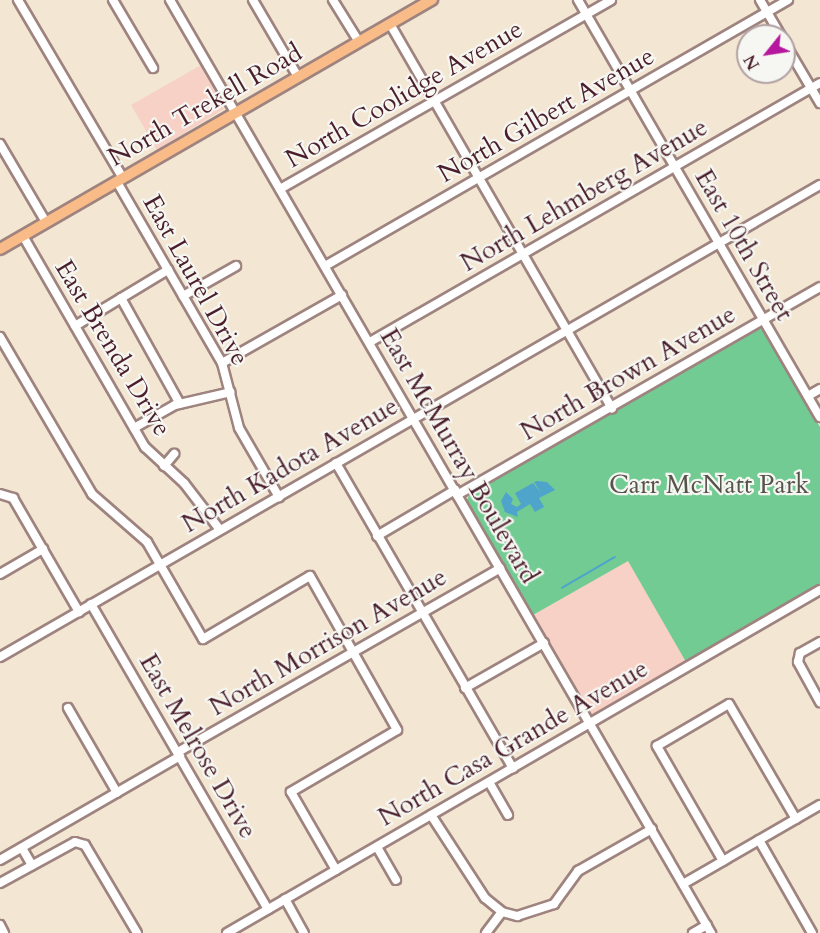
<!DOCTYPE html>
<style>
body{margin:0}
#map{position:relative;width:820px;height:933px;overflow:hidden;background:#f3e7d3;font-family:Cardo,serif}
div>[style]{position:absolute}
.built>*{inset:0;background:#f7d1c6}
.green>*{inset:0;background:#72cb92}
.water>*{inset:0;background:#4fa4cb}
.stream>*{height:1.5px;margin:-0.75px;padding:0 0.75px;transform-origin:0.75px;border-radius:0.75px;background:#4fa4cb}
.roads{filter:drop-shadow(2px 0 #9e837f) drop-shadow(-2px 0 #9e837f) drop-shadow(0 2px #9e837f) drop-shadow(0 -2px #9e837f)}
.minor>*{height:8px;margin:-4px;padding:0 4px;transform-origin:4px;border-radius:4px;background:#fff}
.major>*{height:10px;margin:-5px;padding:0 5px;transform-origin:5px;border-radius:5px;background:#f9bc89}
span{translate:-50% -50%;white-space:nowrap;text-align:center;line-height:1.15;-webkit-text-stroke:4.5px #f6f6f2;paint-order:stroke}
.street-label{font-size:26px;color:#4a1f2b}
.park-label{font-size:26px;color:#56534a}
.north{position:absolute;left:736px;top:24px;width:60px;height:60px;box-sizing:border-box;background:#f6f6f2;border:2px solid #b1a0a2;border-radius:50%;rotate:240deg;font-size:16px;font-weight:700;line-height:24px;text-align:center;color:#4a1f2b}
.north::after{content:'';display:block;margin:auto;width:21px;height:27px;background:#b5179e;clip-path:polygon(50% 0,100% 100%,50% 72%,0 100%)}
</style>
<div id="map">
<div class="built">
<div style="clip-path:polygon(201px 65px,224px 109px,157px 150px,131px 105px)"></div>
<div style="clip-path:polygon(628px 560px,686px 662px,592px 715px,533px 615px)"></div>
</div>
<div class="green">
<div style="clip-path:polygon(757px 328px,763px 330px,820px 427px,820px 585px,686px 662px,628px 561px,533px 615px,467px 500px,469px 495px)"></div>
</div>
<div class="water">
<div style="clip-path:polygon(537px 481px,547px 482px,555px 490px,539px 498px,544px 507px,535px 512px,530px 504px,517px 512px,518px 517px,505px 512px,501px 501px,506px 492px,513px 499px,511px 504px,517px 507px,521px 504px,515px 493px,533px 483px,541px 493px,534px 482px)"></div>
</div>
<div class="stream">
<div style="left:562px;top:588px;width:61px;rotate:-30.3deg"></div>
</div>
<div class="roads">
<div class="minor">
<div style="left:18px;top:0;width:207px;rotate:59.5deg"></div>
<div style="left:113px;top:0;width:79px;rotate:59.5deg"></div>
<div style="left:170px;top:0;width:1079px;rotate:59.89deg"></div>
<div style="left:253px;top:0;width:89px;rotate:59.7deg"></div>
<div style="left:333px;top:0;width:49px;rotate:58.2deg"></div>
<div style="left:578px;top:0;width:482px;rotate:59.9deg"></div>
<div style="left:760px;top:0;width:42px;rotate:59.7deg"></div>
<div style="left:390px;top:24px;width:444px;rotate:60deg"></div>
<div style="left:784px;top:42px;width:71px;rotate:59.5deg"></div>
<div style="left:0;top:144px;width:91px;rotate:59.5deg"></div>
<div style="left:117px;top:182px;width:209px;rotate:59.9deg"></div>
<div style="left:222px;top:363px;width:67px;rotate:75.3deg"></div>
<div style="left:239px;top:428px;width:80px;rotate:59.9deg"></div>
<div style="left:280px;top:189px;width:381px;rotate:-29.7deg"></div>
<div style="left:23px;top:236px;width:244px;rotate:60deg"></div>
<div style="left:145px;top:447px;width:53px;rotate:42.7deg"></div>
<div style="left:184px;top:483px;width:59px;rotate:52.5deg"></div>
<div style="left:325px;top:266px;width:534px;rotate:-29.88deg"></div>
<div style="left:183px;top:296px;width:61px;rotate:-29.5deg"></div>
<div style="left:121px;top:298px;width:121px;rotate:60.9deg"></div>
<div style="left:75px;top:326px;width:109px;rotate:-31.1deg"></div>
<div style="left:0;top:337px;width:182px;rotate:59.6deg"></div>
<div style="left:92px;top:494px;width:73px;rotate:41.1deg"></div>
<div style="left:147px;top:542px;width:112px;rotate:60deg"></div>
<div style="left:203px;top:639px;width:124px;rotate:-30.5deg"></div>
<div style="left:310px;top:576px;width:177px;rotate:60.5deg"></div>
<div style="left:397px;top:730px;width:123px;rotate:149.7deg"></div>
<div style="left:291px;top:792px;width:90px;rotate:60deg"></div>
<div style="left:370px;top:342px;width:519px;rotate:-29.92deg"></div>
<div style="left:222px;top:363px;width:138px;rotate:-29.5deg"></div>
<div style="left:808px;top:396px;width:14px;rotate:-30deg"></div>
<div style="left:134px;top:428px;width:47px;rotate:-29.3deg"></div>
<div style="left:175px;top:405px;width:57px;rotate:-13.1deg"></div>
<div style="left:336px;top:463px;width:353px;rotate:59.9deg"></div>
<div style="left:164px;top:466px;width:16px;rotate:-50deg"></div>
<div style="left:0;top:494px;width:14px;rotate:17deg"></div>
<div style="left:13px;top:498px;width:132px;rotate:59.9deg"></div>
<div style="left:457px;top:495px;width:418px;rotate:-29.8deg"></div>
<div style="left:377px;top:536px;width:91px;rotate:-30.5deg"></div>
<div style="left:0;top:574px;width:50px;rotate:-30.2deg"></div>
<div style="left:91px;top:604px;width:353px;rotate:59.9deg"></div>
<div style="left:820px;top:642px;width:23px;rotate:151deg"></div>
<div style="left:800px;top:653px;width:9px;rotate:103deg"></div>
<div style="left:798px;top:662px;width:46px;rotate:61.2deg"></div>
<div style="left:0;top:657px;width:946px;rotate:-29.93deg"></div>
<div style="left:465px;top:688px;width:91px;rotate:-29.7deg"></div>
<div style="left:68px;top:708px;width:98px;rotate:60deg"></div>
<div style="left:178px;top:752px;width:371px;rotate:-29.7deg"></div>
<div style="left:489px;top:782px;width:38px;rotate:60deg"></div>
<div style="left:431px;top:815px;width:99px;rotate:57deg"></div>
<div style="left:485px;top:898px;width:22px;rotate:39deg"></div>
<div style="left:502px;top:912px;width:16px;rotate:15deg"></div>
<div style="left:517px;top:916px;width:39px;rotate:-18deg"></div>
<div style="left:554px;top:904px;width:41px;rotate:-54deg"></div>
<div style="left:578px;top:871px;width:85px;rotate:-29.6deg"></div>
<div style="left:759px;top:840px;width:107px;rotate:60.3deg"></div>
<div style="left:377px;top:847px;width:38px;rotate:60deg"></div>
<div style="left:22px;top:848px;width:20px;rotate:60deg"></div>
<div style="left:0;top:860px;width:208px;rotate:-30deg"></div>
<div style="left:723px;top:861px;width:133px;rotate:-119.9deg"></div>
<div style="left:657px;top:746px;width:83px;rotate:-30.3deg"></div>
<div style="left:729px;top:704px;width:133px;rotate:59.8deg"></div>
<div style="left:0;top:883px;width:85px;rotate:-28.7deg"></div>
<div style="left:75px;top:842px;width:10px;rotate:17deg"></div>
<div style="left:85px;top:845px;width:102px;rotate:59.4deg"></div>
<div style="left:683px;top:884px;width:158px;rotate:-30deg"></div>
<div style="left:285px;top:899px;width:39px;rotate:61deg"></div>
<div style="left:0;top:925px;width:9px;rotate:63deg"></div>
<div style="left:227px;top:933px;width:685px;rotate:-30.05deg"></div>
<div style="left:486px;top:933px;width:26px;rotate:-53deg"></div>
<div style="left:693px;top:933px;width:16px;rotate:-30deg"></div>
</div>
<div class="major">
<div style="left:0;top:249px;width:499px;rotate:-30deg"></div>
</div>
</div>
<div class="street-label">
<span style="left:404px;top:94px;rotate:-30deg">North Coolidge Avenue</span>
<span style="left:205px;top:105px;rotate:-30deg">North Trekell Road</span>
<span style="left:546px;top:115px;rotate:-30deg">North Gilbert Avenue</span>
<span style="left:584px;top:195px;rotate:-30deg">North Lehmberg Avenue</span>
<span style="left:744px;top:245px;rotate:60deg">East 10th Street</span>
<span style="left:196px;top:280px;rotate:61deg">East Laurel Drive</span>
<span style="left:113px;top:348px;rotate:59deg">East Brenda Drive</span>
<span style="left:628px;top:373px;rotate:-30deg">North Brown Avenue</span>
<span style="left:459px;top:456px;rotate:60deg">East McMurray Boulevard</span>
<span style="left:290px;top:465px;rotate:-30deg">North Kadota Avenue</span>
<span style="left:328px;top:642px;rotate:-30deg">North Morrison Avenue</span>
<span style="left:513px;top:743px;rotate:-30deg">North Casa Grande Avenue</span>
<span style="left:198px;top:746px;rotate:60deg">East Melrose Drive</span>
</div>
<div class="park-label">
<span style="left:709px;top:485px">Carr McNatt Park</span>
</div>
<div class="north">N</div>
</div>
